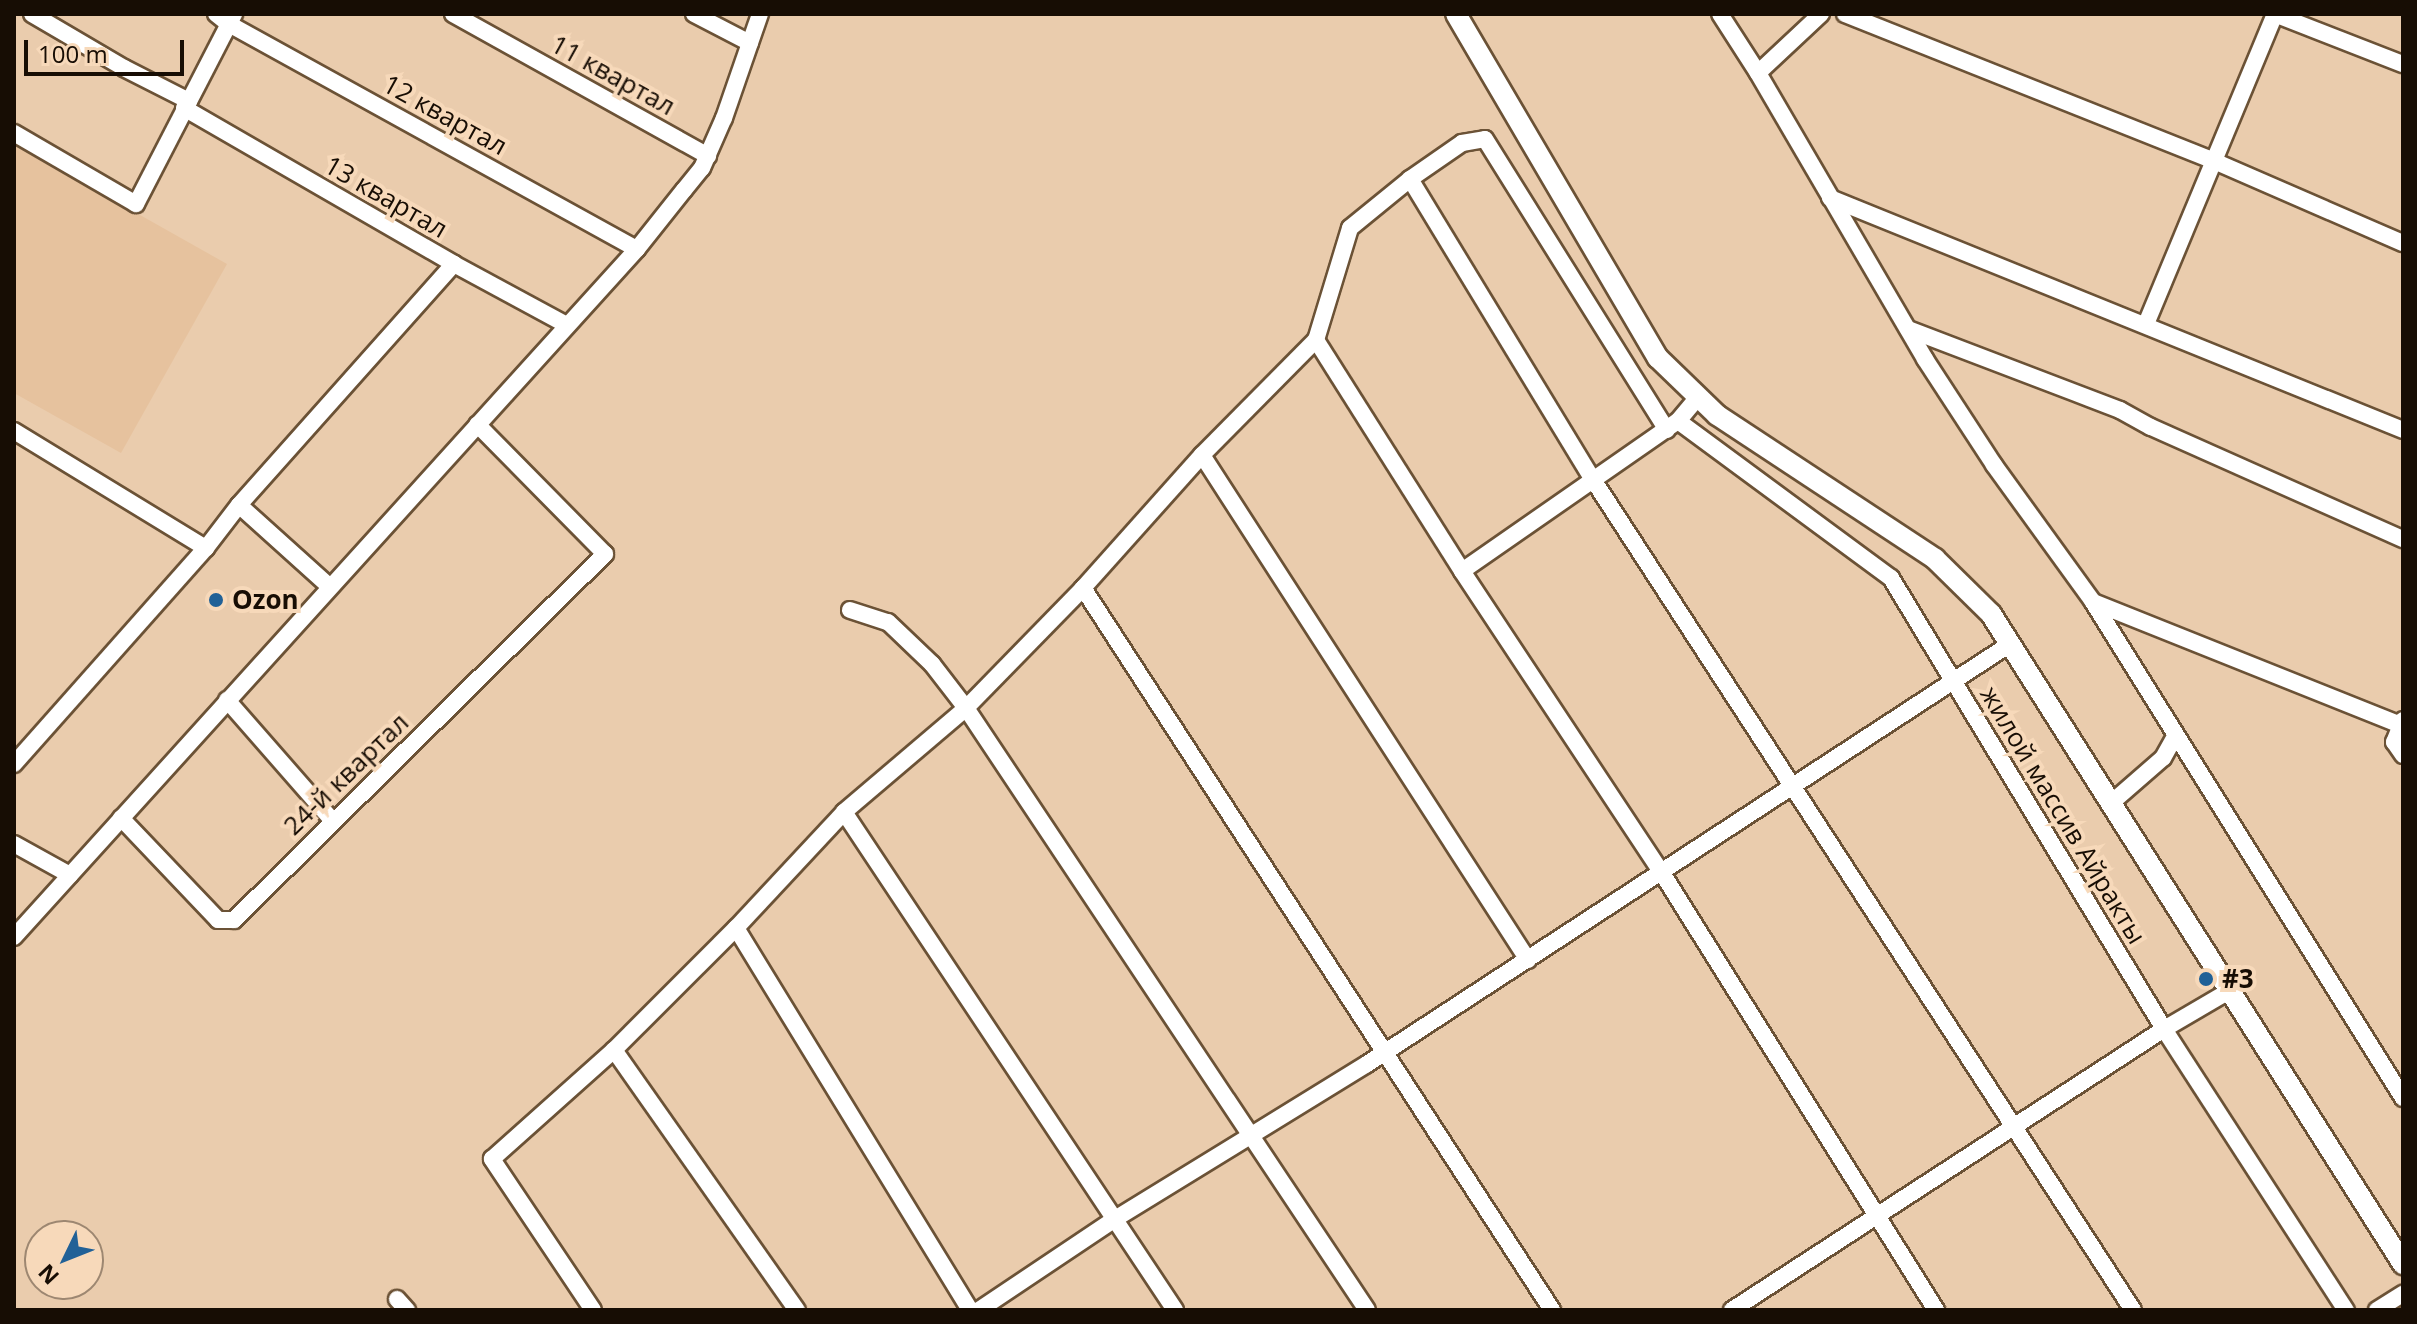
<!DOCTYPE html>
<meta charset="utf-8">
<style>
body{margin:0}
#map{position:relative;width:2417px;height:1324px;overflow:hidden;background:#eaccad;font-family:"Open Sans",sans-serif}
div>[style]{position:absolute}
.built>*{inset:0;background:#e6c29e}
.roads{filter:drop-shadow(2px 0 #6b5236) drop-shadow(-2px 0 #6b5236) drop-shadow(0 2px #6b5236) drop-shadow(0 -2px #6b5236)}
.minor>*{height:16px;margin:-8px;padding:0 8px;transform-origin:8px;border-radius:8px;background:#fff}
.major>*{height:20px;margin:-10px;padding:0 10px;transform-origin:10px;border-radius:10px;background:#fff}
.dots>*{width:22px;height:22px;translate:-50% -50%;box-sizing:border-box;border:4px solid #f7d9ba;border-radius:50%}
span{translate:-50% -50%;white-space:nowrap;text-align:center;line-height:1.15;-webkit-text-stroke:8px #f7d9ba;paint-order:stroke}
.street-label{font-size:26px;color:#170d04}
.poi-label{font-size:26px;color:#170d04;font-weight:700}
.left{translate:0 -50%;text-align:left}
.frame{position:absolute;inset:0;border:16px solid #170d04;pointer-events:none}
.north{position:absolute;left:24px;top:1220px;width:80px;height:80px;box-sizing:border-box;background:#f7d9ba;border:2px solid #9d8771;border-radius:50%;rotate:227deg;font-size:22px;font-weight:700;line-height:32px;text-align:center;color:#170d04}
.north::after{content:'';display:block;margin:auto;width:28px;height:36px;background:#216197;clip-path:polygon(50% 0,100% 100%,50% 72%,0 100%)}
.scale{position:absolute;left:24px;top:40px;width:160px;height:36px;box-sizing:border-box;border:4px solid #170d04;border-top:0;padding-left:10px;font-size:24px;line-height:28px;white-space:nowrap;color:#170d04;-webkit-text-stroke:6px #f7d9ba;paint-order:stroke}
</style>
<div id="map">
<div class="built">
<div style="clip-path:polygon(14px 144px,227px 264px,121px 453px,14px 393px)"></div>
</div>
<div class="roads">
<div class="minor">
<div style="left:32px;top:14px;width:107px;rotate:30.4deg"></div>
<div style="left:124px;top:68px;width:73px;rotate:26.9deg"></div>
<div style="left:216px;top:14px;width:16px;rotate:38deg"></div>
<div style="left:229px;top:24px;width:466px;rotate:28.9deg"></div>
<div style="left:453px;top:14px;width:292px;rotate:29.1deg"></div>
<div style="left:694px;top:14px;width:63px;rotate:27.4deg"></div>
<div style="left:1720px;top:14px;width:70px;rotate:57.2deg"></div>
<div style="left:1821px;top:14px;width:86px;rotate:136.9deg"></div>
<div style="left:1758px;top:73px;width:331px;rotate:59.7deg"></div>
<div style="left:1925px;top:359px;width:126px;rotate:56.9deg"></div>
<div style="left:1994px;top:465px;width:169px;rotate:54.1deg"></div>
<div style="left:2093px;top:602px;width:585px;rotate:57.99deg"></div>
<div style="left:1845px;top:14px;width:397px;rotate:21.7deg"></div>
<div style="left:2214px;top:161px;width:206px;rotate:23.5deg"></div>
<div style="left:2277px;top:15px;width:135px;rotate:21.3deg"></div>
<div style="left:184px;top:108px;width:312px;rotate:30deg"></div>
<div style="left:454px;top:264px;width:128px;rotate:28.4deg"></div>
<div style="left:14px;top:133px;width:141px;rotate:30.2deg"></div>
<div style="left:136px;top:204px;width:214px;rotate:-62.7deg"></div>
<div style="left:1410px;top:179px;width:350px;rotate:58.7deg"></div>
<div style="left:1592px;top:478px;width:992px;rotate:56.97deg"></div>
<div style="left:1830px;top:198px;width:618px;rotate:22.04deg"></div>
<div style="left:2146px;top:324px;width:336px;rotate:-67.4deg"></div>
<div style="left:1908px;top:329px;width:227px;rotate:20.9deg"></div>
<div style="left:2120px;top:410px;width:35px;rotate:29deg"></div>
<div style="left:2151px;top:427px;width:276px;rotate:24deg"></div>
<div style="left:1316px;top:340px;width:273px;rotate:57.7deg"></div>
<div style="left:1462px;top:571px;width:362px;rotate:56.5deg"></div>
<div style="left:1662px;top:873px;width:516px;rotate:57.91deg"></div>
<div style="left:1678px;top:421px;width:31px;rotate:-50deg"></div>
<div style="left:14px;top:431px;width:225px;rotate:31.4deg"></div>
<div style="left:206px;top:548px;width:54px;rotate:-52.5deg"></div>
<div style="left:239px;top:505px;width:121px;rotate:42deg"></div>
<div style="left:1202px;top:455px;width:601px;rotate:57.16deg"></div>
<div style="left:239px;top:505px;width:323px;rotate:-48.3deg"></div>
<div style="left:1462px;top:571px;width:263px;rotate:-34.8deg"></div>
<div style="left:1678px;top:421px;width:265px;rotate:36.4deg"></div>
<div style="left:1891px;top:578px;width:527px;rotate:58.81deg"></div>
<div style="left:2164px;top:1029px;width:335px;rotate:57.1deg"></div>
<div style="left:1083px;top:588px;width:861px;rotate:56.99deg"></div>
<div style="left:2093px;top:602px;width:332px;rotate:21.8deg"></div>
<div style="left:850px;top:610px;width:40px;rotate:18deg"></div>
<div style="left:888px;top:622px;width:61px;rotate:43.7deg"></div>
<div style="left:932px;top:664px;width:56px;rotate:52.3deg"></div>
<div style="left:966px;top:708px;width:723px;rotate:56.33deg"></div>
<div style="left:227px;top:700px;width:159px;rotate:48.8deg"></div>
<div style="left:2403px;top:720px;width:24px;rotate:112deg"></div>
<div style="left:2394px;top:742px;width:16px;rotate:55deg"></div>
<div style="left:14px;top:764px;width:289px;rotate:-48.4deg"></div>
<div style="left:2110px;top:804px;width:70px;rotate:-41deg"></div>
<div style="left:2163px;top:758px;width:26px;rotate:-61deg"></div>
<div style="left:844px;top:812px;width:598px;rotate:56.39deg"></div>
<div style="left:121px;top:818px;width:141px;rotate:46.4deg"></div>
<div style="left:218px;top:920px;width:16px"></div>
<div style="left:234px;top:920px;width:521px;rotate:-44.61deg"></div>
<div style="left:605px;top:554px;width:182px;rotate:-134.6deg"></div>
<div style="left:14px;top:844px;width:64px;rotate:29deg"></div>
<div style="left:736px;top:928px;width:448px;rotate:58.5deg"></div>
<div style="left:14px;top:937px;width:928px;rotate:-47.84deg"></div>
<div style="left:637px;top:249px;width:75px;rotate:-51.5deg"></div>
<div style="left:684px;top:190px;width:28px;rotate:-51deg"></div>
<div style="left:702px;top:168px;width:55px;rotate:-66.3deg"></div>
<div style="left:724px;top:118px;width:110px;rotate:-70.9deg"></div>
<div style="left:614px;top:1050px;width:318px;rotate:54.9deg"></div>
<div style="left:397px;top:1299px;width:15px;rotate:48deg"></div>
<div style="left:593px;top:1310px;width:182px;rotate:-123.8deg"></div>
<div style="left:492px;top:1159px;width:164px;rotate:-41.8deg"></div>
<div style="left:614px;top:1050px;width:173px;rotate:-45deg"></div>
<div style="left:736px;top:928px;width:158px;rotate:-47deg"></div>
<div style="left:844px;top:812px;width:160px;rotate:-40.4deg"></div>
<div style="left:966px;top:708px;width:168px;rotate:-45.7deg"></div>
<div style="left:1083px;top:588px;width:178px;rotate:-48.2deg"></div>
<div style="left:1202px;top:455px;width:162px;rotate:-45.3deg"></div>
<div style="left:1316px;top:340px;width:117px;rotate:-73.1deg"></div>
<div style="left:1350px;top:228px;width:77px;rotate:-39.2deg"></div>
<div style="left:1410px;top:179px;width:63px;rotate:-34.7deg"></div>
<div style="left:1462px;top:143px;width:23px;rotate:-10deg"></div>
<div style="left:1485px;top:139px;width:343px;rotate:58deg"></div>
<div style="left:979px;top:1310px;width:164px;rotate:-33.8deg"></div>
<div style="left:1115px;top:1219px;width:296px;rotate:-31.6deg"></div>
<div style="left:1367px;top:1064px;width:768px;rotate:-33.15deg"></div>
<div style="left:1732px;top:1310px;width:515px;rotate:-33.04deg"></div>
<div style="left:2164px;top:1029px;width:75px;rotate:-30.3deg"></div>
<div style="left:2377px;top:1310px;width:31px;rotate:-32deg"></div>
</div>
<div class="major">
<div style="left:1456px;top:14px;width:399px;rotate:59.6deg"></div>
<div style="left:1658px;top:358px;width:82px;rotate:44deg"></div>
<div style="left:1717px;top:415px;width:261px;rotate:33.4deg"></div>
<div style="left:1935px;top:559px;width:78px;rotate:44.5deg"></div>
<div style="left:1991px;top:614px;width:770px;rotate:57.63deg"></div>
</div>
</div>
<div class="dots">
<div style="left:216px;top:600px;background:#216197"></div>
<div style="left:2206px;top:979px;background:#216197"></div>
</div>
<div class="street-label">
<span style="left:613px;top:75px;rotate:29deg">11 квартал</span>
<span style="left:445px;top:115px;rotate:29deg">12 квартал</span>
<span style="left:386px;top:197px;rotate:30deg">13 квартал</span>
<span style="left:346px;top:774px;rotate:-44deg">24-й квартал</span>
<span style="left:2063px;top:815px;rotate:59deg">жилой массив Айракты</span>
</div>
<div class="poi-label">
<span class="left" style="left:232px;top:600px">Ozon</span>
<span class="left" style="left:2222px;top:979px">#3</span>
</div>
<div class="frame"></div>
<div class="north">N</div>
<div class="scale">100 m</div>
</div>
